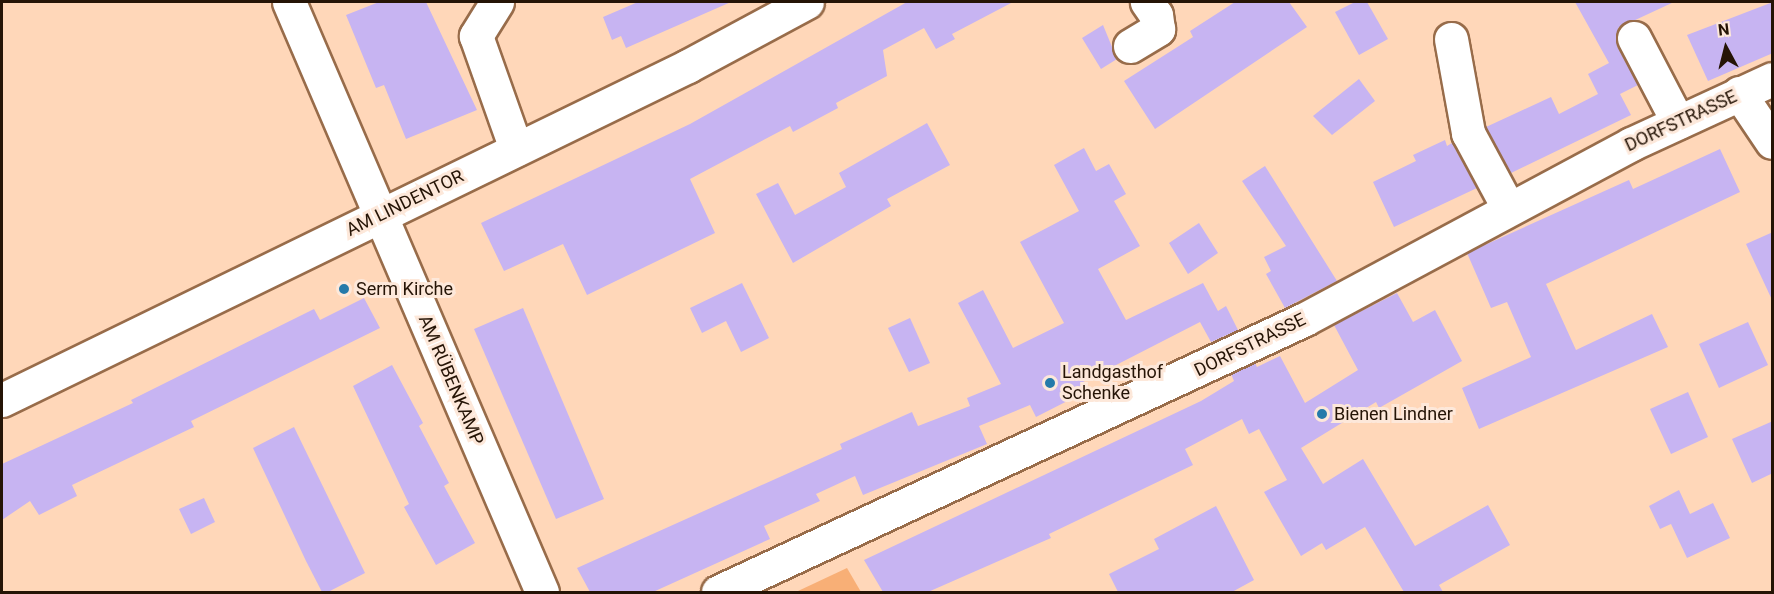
<!DOCTYPE html>
<meta charset="utf-8">
<style>
body{margin:0}
#map{position:relative;width:1774px;height:594px;overflow:hidden;background:#ffd7b9;font-family:Roboto,sans-serif}
div>[style]{position:absolute}
.green>*{inset:0;background:#f8af76}
.building>*{inset:0;background:#c7b4f2}
.roads{filter:drop-shadow(2px 0 #986c4a) drop-shadow(-2px 0 #986c4a) drop-shadow(0 2px #986c4a) drop-shadow(0 -2px #986c4a)}
.minor>*{height:33px;margin:-16.5px;padding:0 16.5px;transform-origin:16.5px;border-radius:16.5px;background:#fff}
.dots>*{width:16px;height:16px;translate:-50% -50%;box-sizing:border-box;border:3px solid #fde8da;border-radius:50%}
span{translate:-50% -50%;white-space:nowrap;text-align:center;line-height:1.15;-webkit-text-stroke:6px #fde8da;paint-order:stroke}
.street-label{font-size:18px;color:#251406}
.poi-label{font-size:18px;color:#251406}
.left{translate:0 -50%;text-align:left}
.frame{position:absolute;inset:0;border:3px solid #251406;pointer-events:none}
.north{position:absolute;left:1696px;top:18px;width:60px;height:60px;-webkit-text-stroke:4px #fde8da;paint-order:stroke;rotate:353deg;font-size:16px;font-weight:700;line-height:24px;text-align:center;color:#251406}
.north::after{content:'';display:block;margin:auto;width:21px;height:27px;background:#251406;clip-path:polygon(50% 0,100% 100%,50% 72%,0 100%)}
</style>
<div id="map">
<div class="green">
<div style="clip-path:polygon(847px 568px,861px 592px,798px 591px)"></div>
</div>
<div class="building">
<div style="clip-path:polygon(379px 2px,426px 2px,477px 110px,406px 139px,384px 85px,376px 88px,346px 15px)"></div>
<div style="clip-path:polygon(638px 2px,731px 2px,626px 48px,621px 36px,612px 40px,603px 17px)"></div>
<div style="clip-path:polygon(907px 2px,1013px 2px,952px 34px,955px 39px,936px 49px,924px 28px,883px 50px,887px 76px,836px 103px,838px 108px,793px 132px,790px 126px,690px 179px,715px 233px,587px 295px,563px 244px,504px 271px,481px 223px,690px 124px)"></div>
<div style="clip-path:polygon(1235px 2px,1289px 2px,1307px 27px,1155px 129px,1124px 81px,1193px 37px,1190px 31px)"></div>
<div style="clip-path:polygon(1355px 2px,1367px 2px,1388px 39px,1359px 55px,1335px 12px)"></div>
<div style="clip-path:polygon(1575px 2px,1674px 2px,1618px 28px,1617px 46px,1638px 85px,1620px 94px,1631px 115px,1511px 173px,1486px 127px,1551px 97px,1559px 114px,1598px 94px,1588px 74px,1609px 63px)"></div>
<div style="clip-path:polygon(1773px 2px,1773px 53px,1708px 81px,1687px 35px)"></div>
<div style="clip-path:polygon(1103px 25px,1117px 59px,1101px 69px,1082px 38px)"></div>
<div style="clip-path:polygon(1359px 79px,1375px 101px,1332px 135px,1313px 116px)"></div>
<div style="clip-path:polygon(927px 123px,950px 165px,887px 199px,891px 206px,793px 263px,756px 194px,778px 183px,795px 215px,846px 187px,839px 173px)"></div>
<div style="clip-path:polygon(1445px 140px,1447px 146px,1452px 143px,1477px 188px,1394px 227px,1373px 182px,1416px 161px,1413px 155px)"></div>
<div style="clip-path:polygon(1084px 148px,1096px 171px,1109px 164px,1126px 194px,1114px 201px,1140px 246px,1098px 269px,1126px 320px,1203px 283px,1218px 311px,1226px 306px,1238px 330px,1211px 342px,1200px 322px,1081px 383px,1085px 392px,1036px 417px,1030px 405px,979px 426px,987px 444px,863px 495px,855px 476px,816px 494px,820px 501px,764px 526px,770px 539px,653px 592px,590px 592px,577px 568px,842px 449px,840px 444px,912px 412px,918px 426px,970px 406px,967px 398px,1001px 384px,958px 303px,983px 290px,1013px 348px,1064px 323px,1020px 242px,1079px 211px,1054px 165px)"></div>
<div style="clip-path:polygon(1720px 149px,1740px 192px,1546px 284px,1576px 350px,1652px 314px,1668px 347px,1479px 429px,1462px 388px,1531px 357px,1507px 302px,1491px 308px,1467px 253px,1629px 180px,1633px 189px)"></div>
<div style="clip-path:polygon(1265px 166px,1337px 281px,1285px 308px,1266px 274px,1271px 271px,1264px 257px,1286px 246px,1242px 181px)"></div>
<div style="clip-path:polygon(1199px 223px,1218px 253px,1188px 274px,1169px 243px)"></div>
<div style="clip-path:polygon(1773px 232px,1773px 302px,1746px 244px)"></div>
<div style="clip-path:polygon(742px 283px,769px 338px,741px 352px,726px 321px,702px 333px,690px 308px)"></div>
<div style="clip-path:polygon(1397px 293px,1413px 322px,1435px 310px,1462px 361px,1379px 408px,1376px 402px,1301px 448px,1323px 484px,1363px 459px,1415px 546px,1488px 505px,1510px 545px,1439px 585px,1443px 592px,1404px 592px,1365px 527px,1326px 550px,1322px 543px,1301px 556px,1264px 492px,1287px 480px,1259px 429px,1249px 434px,1242px 419px,1185px 449px,1193px 465px,1049px 534px,1051px 538px,928px 592px,883px 592px,864px 560px,1201px 401px,1234px 381px,1231px 374px,1255px 363px,1257px 367px,1280px 356px,1305px 403px,1358px 370px,1334px 325px)"></div>
<div style="clip-path:polygon(364px 298px,380px 328px,191px 421px,194px 427px,72px 485px,77px 496px,39px 515px,30px 501px,2px 520px,2px 464px,133px 403px,131px 400px,314px 309px,320px 320px)"></div>
<div style="clip-path:polygon(523px 308px,604px 499px,556px 519px,474px 329px)"></div>
<div style="clip-path:polygon(910px 318px,930px 363px,909px 372px,888px 328px)"></div>
<div style="clip-path:polygon(1748px 322px,1768px 365px,1719px 388px,1699px 344px)"></div>
<div style="clip-path:polygon(392px 365px,423px 423px,419px 426px,449px 483px,444px 486px,475px 543px,436px 565px,404px 507px,409px 504px,353px 386px)"></div>
<div style="clip-path:polygon(1688px 392px,1708px 437px,1671px 454px,1650px 409px)"></div>
<div style="clip-path:polygon(1773px 421px,1773px 473px,1752px 483px,1732px 439px)"></div>
<div style="clip-path:polygon(294px 427px,365px 573px,328px 592px,322px 592px,306px 561px,253px 448px)"></div>
<div style="clip-path:polygon(1679px 490px,1690px 514px,1713px 503px,1730px 538px,1687px 558px,1671px 524px,1660px 529px,1649px 506px)"></div>
<div style="clip-path:polygon(204px 498px,215px 522px,191px 534px,179px 509px)"></div>
<div style="clip-path:polygon(1216px 506px,1254px 580px,1232px 592px,1118px 592px,1109px 574px,1159px 549px,1154px 539px)"></div>
</div>
<div class="roads">
<div class="minor">
<div style="left:289px;top:2px;width:642px;rotate:66.79deg"></div>
<div style="left:497px;top:2px;width:40px;rotate:122deg"></div>
<div style="left:476px;top:36px;width:120px;rotate:70.5deg"></div>
<div style="left:1634px;top:38px;width:95px;rotate:62.4deg"></div>
<div style="left:1451px;top:39px;width:96px;rotate:79.7deg"></div>
<div style="left:1468px;top:133px;width:86px;rotate:61.7deg"></div>
<div style="left:1130px;top:46px;width:33px;rotate:-31deg"></div>
<div style="left:1158px;top:29px;width:14px;rotate:-98deg"></div>
<div style="left:1156px;top:15px;width:16px;rotate:-125deg"></div>
<div style="left:1739px;top:93px;width:59px;rotate:56deg"></div>
<div style="left:2px;top:400px;width:763px;rotate:-25.96deg"></div>
<div style="left:688px;top:66px;width:135px;rotate:-28.3deg"></div>
<div style="left:718px;top:592px;width:647px;rotate:-24.94deg"></div>
<div style="left:1305px;top:319px;width:370px;rotate:-28.2deg"></div>
<div style="left:1631px;top:144px;width:155px;rotate:-24.7deg"></div>
</div>
</div>
<div class="dots">
<div style="left:344px;top:289px;background:#257aaa"></div>
<div style="left:1050px;top:383px;background:#257aaa"></div>
<div style="left:1322px;top:414px;background:#257aaa"></div>
</div>
<div class="street-label">
<span style="left:1681px;top:121px;rotate:-25deg">DORFSTRASSE</span>
<span style="left:405px;top:203px;rotate:-26deg">AM LINDENTOR</span>
<span style="left:1250px;top:345px;rotate:-26deg">DORFSTRASSE</span>
<span style="left:451px;top:380px;rotate:67deg">AM RÜBENKAMP</span>
</div>
<div class="poi-label">
<span class="left" style="left:356px;top:289px">Serm Kirche</span>
<span class="left" style="left:1062px;top:383px">Landgasthof<br>Schenke</span>
<span class="left" style="left:1334px;top:414px">Bienen Lindner</span>
</div>
<div class="frame"></div>
<div class="north">N</div>
</div>
